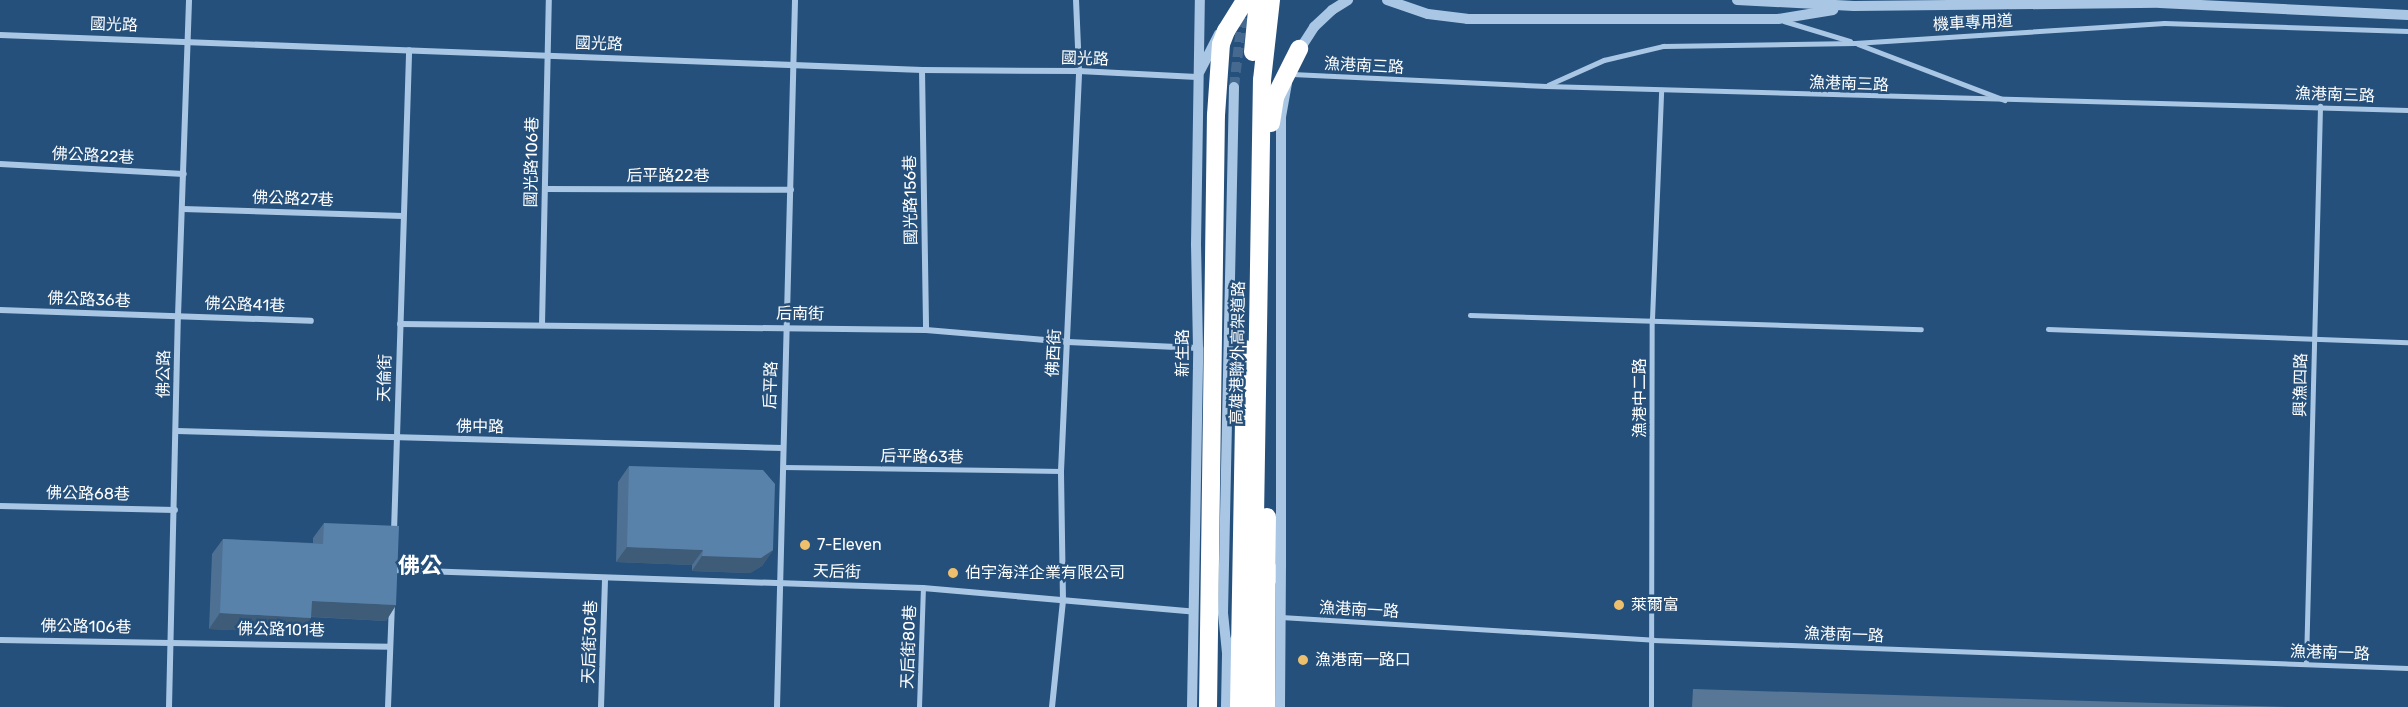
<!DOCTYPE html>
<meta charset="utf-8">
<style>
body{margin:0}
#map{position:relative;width:2408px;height:707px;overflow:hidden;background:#25507b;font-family:Rubik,"Noto Sans TC",sans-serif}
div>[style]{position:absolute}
.water>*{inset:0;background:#587796}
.tertiary-tunnel>*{height:10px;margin-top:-5px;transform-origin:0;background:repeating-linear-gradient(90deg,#466a8f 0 10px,transparent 0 15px)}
.service>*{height:4.5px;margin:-2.25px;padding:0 2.25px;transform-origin:2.25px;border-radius:2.25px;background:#a9c7e4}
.minor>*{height:6px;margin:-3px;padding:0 3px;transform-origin:3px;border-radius:3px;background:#a9c7e4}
.tertiary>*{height:10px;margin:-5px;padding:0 5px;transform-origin:5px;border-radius:5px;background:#a9c7e4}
.motorway>*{height:18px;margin:-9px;padding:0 9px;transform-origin:9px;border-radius:9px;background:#fff}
.motorway-bridge>*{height:18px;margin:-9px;padding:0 9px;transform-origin:9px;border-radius:9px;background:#fff}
.wall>*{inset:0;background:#4d7093}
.shaded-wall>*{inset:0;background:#3e5b78}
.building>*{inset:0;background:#5982ab}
.dots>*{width:16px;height:16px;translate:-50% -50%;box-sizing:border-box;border:3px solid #25507b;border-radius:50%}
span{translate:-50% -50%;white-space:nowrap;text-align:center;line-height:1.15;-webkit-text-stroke:5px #25507b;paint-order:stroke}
.street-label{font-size:16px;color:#fff}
.poi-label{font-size:16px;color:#fff}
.left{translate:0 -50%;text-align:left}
.district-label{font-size:22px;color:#fff;font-weight:700}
</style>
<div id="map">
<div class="water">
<div style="clip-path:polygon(1693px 689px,2288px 707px,1692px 707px)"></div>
</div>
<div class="tertiary-tunnel">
<div style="left:1234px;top:87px;width:78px;rotate:-83.3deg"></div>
</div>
<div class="service">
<div style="left:1784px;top:21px;width:69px;rotate:16.9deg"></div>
<div style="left:1858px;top:44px;width:157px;rotate:20.9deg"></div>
<div style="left:1292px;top:74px;width:254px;rotate:2.7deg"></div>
<div style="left:1546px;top:86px;width:862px;rotate:1.59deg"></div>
<div style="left:1548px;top:85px;width:61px;rotate:-24.1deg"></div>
<div style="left:1604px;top:60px;width:61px;rotate:-13.3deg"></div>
<div style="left:1663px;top:46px;width:192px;rotate:-0.9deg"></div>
<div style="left:1855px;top:43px;width:310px;rotate:-3.7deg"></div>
<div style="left:2164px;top:23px;width:244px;rotate:1.9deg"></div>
<div style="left:1470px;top:315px;width:451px;rotate:1.8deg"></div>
<div style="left:2048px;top:329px;width:360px;rotate:2.1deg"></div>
<div style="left:783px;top:467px;width:278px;rotate:0.8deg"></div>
<div style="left:1281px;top:617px;width:373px;rotate:3.5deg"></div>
<div style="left:1653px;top:640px;width:756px;rotate:2.12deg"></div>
<div style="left:2306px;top:664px;width:558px;rotate:-88.56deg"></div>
<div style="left:919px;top:707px;width:119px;rotate:-88.1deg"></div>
<div style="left:1651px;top:707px;width:388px;rotate:-89.9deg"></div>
<div style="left:1652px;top:319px;width:229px;rotate:-87.7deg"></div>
</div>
<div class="minor">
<div style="left:0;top:35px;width:923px;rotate:2.17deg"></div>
<div style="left:922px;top:70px;width:157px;rotate:0.4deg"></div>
<div style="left:1079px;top:71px;width:118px;rotate:2.9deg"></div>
<div style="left:922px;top:70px;width:260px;rotate:89.1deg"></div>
<div style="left:0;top:164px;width:184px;rotate:3.1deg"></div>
<div style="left:545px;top:189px;width:246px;rotate:0.2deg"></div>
<div style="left:183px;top:209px;width:220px;rotate:1.8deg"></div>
<div style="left:0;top:310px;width:311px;rotate:2deg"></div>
<div style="left:400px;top:324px;width:526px;rotate:0.65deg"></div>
<div style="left:926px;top:330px;width:143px;rotate:4.8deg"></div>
<div style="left:1068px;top:342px;width:130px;rotate:2.6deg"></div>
<div style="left:542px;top:325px;width:325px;rotate:-88.8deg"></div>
<div style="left:177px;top:431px;width:606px;rotate:1.61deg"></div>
<div style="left:0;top:506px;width:175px;rotate:1.3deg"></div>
<div style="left:394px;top:532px;width:482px;rotate:-88.2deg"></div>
<div style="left:393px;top:570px;width:530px;rotate:1.95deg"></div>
<div style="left:923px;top:588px;width:273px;rotate:5deg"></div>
<div style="left:0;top:640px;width:390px;rotate:1deg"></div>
<div style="left:169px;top:707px;width:391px;rotate:-88.7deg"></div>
<div style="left:178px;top:316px;width:316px;rotate:-88deg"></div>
<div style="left:388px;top:707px;width:102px;rotate:-87.8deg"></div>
<div style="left:601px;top:707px;width:129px;rotate:-88.2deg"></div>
<div style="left:777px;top:707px;width:707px;rotate:-88.54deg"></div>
<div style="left:1052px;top:707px;width:107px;rotate:-84.1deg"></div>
<div style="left:1063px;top:601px;width:130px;rotate:-90.9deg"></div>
<div style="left:1061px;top:471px;width:400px;rotate:-87.4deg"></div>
<div style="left:1079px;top:71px;width:71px;rotate:-92.4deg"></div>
</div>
<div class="tertiary">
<div style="left:1387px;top:0;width:43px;rotate:18.9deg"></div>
<div style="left:1428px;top:14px;width:39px;rotate:7deg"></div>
<div style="left:1467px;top:19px;width:311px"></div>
<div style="left:1778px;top:19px;width:56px;rotate:-9.3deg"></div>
<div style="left:1737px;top:0;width:117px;rotate:2.9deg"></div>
<div style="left:1854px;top:6px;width:306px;rotate:-0.6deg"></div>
<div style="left:2160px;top:3px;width:248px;rotate:2.8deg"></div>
<div style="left:1298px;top:52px;width:30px;rotate:-57deg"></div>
<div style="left:1314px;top:27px;width:25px;rotate:-43deg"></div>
<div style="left:1332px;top:10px;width:19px;rotate:-32deg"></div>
<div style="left:1200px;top:71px;width:42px;rotate:-62.8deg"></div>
<div style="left:1269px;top:584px;width:22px;rotate:-58deg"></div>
<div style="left:1281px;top:565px;width:448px;rotate:-90deg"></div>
<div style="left:1281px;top:117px;width:34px;rotate:-80deg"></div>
<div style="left:1227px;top:653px;width:21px;rotate:-59deg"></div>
<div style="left:1192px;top:707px;width:359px;rotate:-89deg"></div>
<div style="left:1198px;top:348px;width:103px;rotate:-91.1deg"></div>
<div style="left:1196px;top:245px;width:245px;rotate:-89.1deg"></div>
<div style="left:1226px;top:707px;width:54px;rotate:-88.9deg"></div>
<div style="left:1227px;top:653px;width:40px;rotate:-95.7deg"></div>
<div style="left:1223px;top:613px;width:526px;rotate:-88.8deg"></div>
<div style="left:1280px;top:707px;width:141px;rotate:-89.6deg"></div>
</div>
<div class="motorway">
<div style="left:1216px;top:115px;width:71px;rotate:-86deg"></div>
<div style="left:1221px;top:44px;width:14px;rotate:-69deg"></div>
<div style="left:1226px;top:31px;width:31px;rotate:-58deg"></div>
</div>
<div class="motorway-bridge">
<div style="left:1253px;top:52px;width:52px;rotate:-84.5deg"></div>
<div style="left:1271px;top:123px;width:26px;rotate:-81deg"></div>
<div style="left:1275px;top:97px;width:54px;rotate:-63.4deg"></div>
<div style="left:1208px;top:707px;width:592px;rotate:-89.23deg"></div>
<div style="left:1239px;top:707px;width:358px;rotate:-89deg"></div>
<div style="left:1252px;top:707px;width:627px;rotate:-89.09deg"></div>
<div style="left:1262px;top:80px;width:81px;rotate:-83.6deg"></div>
<div style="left:1266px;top:707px;width:190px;rotate:-89.7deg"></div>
</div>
<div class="wall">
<div style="clip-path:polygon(629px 466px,773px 550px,762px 566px,750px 573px,692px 571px,692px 565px,616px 562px,618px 482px)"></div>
<div style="clip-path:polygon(324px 523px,396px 605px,386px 621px,311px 617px,301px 633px,209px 629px,212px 554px,223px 539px,313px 543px,313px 538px)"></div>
</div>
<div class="shaded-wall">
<div style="clip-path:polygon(627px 547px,703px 550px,692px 565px,616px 562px)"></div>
<div style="clip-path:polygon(773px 550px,762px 566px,750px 573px,692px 571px,702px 556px)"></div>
<div style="clip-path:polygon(312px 601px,396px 605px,386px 621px,301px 616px)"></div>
<div style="clip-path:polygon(220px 613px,311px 618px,301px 633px,209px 629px)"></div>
</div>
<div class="building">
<div style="clip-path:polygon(629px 466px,763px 470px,775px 484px,773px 550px,761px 558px,702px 556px,703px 550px,627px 547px)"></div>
<div style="clip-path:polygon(324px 523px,399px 526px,396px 605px,312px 601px,311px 618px,220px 613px,223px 539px,323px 544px)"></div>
</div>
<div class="dots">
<div style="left:805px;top:545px;background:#eec06d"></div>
<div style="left:953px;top:573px;background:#eec06d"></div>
<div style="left:1619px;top:605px;background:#eec06d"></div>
<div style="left:1303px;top:660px;background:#eec06d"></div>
</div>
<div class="street-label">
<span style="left:1973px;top:23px;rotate:-3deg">機車專用道</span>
<span style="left:114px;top:25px;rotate:2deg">國光路</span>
<span style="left:599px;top:44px;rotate:2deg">國光路</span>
<span style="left:1085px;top:59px;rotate:2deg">國光路</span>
<span style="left:1364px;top:66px;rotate:3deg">漁港南三路</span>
<span style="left:1849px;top:84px;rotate:2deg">漁港南三路</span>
<span style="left:2335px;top:95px;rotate:2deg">漁港南三路</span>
<span style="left:93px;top:156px;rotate:3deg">佛公路22巷</span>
<span style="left:532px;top:162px;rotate:-89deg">國光路106巷</span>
<span style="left:668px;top:176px">后平路22巷</span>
<span style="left:293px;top:199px;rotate:2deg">佛公路27巷</span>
<span style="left:911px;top:200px;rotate:-91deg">國光路156巷</span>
<span style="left:89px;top:300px;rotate:2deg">佛公路36巷</span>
<span style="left:245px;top:305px;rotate:2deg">佛公路41巷</span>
<span style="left:800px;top:314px;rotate:1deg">后南街</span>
<span style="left:1054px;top:353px;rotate:-87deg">佛西街</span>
<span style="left:1183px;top:353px;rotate:-90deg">新生路</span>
<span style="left:1238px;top:353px;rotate:-89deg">高雄港聯外高架道路</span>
<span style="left:164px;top:374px;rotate:-89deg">佛公路</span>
<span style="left:385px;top:378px;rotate:-88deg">天倫街</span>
<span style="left:771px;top:385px;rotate:-88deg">后平路</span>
<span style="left:2301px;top:385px;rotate:-89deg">興漁四路</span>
<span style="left:1640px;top:398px;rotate:-90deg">漁港中二路</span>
<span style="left:480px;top:427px;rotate:1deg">佛中路</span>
<span style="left:922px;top:457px;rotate:1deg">后平路63巷</span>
<span style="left:88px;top:494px;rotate:1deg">佛公路68巷</span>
<span style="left:837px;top:572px;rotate:2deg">天后街</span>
<span style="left:1359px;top:610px;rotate:3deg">漁港南一路</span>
<span style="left:86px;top:627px;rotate:1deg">佛公路106巷</span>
<span style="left:281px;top:630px;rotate:1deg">佛公路101巷</span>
<span style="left:1844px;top:635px;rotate:2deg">漁港南一路</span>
<span style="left:590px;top:642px;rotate:-88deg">天后街30巷</span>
<span style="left:909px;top:647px;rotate:-88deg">天后街80巷</span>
<span style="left:2330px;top:653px;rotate:2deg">漁港南一路</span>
</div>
<div class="poi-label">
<span class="left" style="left:817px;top:545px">7-Eleven</span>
<span class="left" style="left:965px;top:573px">伯宇海洋企業有限公司</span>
<span class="left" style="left:1631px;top:605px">萊爾富</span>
<span class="left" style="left:1315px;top:660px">漁港南一路口</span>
</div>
<div class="district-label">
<span style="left:420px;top:566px">佛公</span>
</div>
</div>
